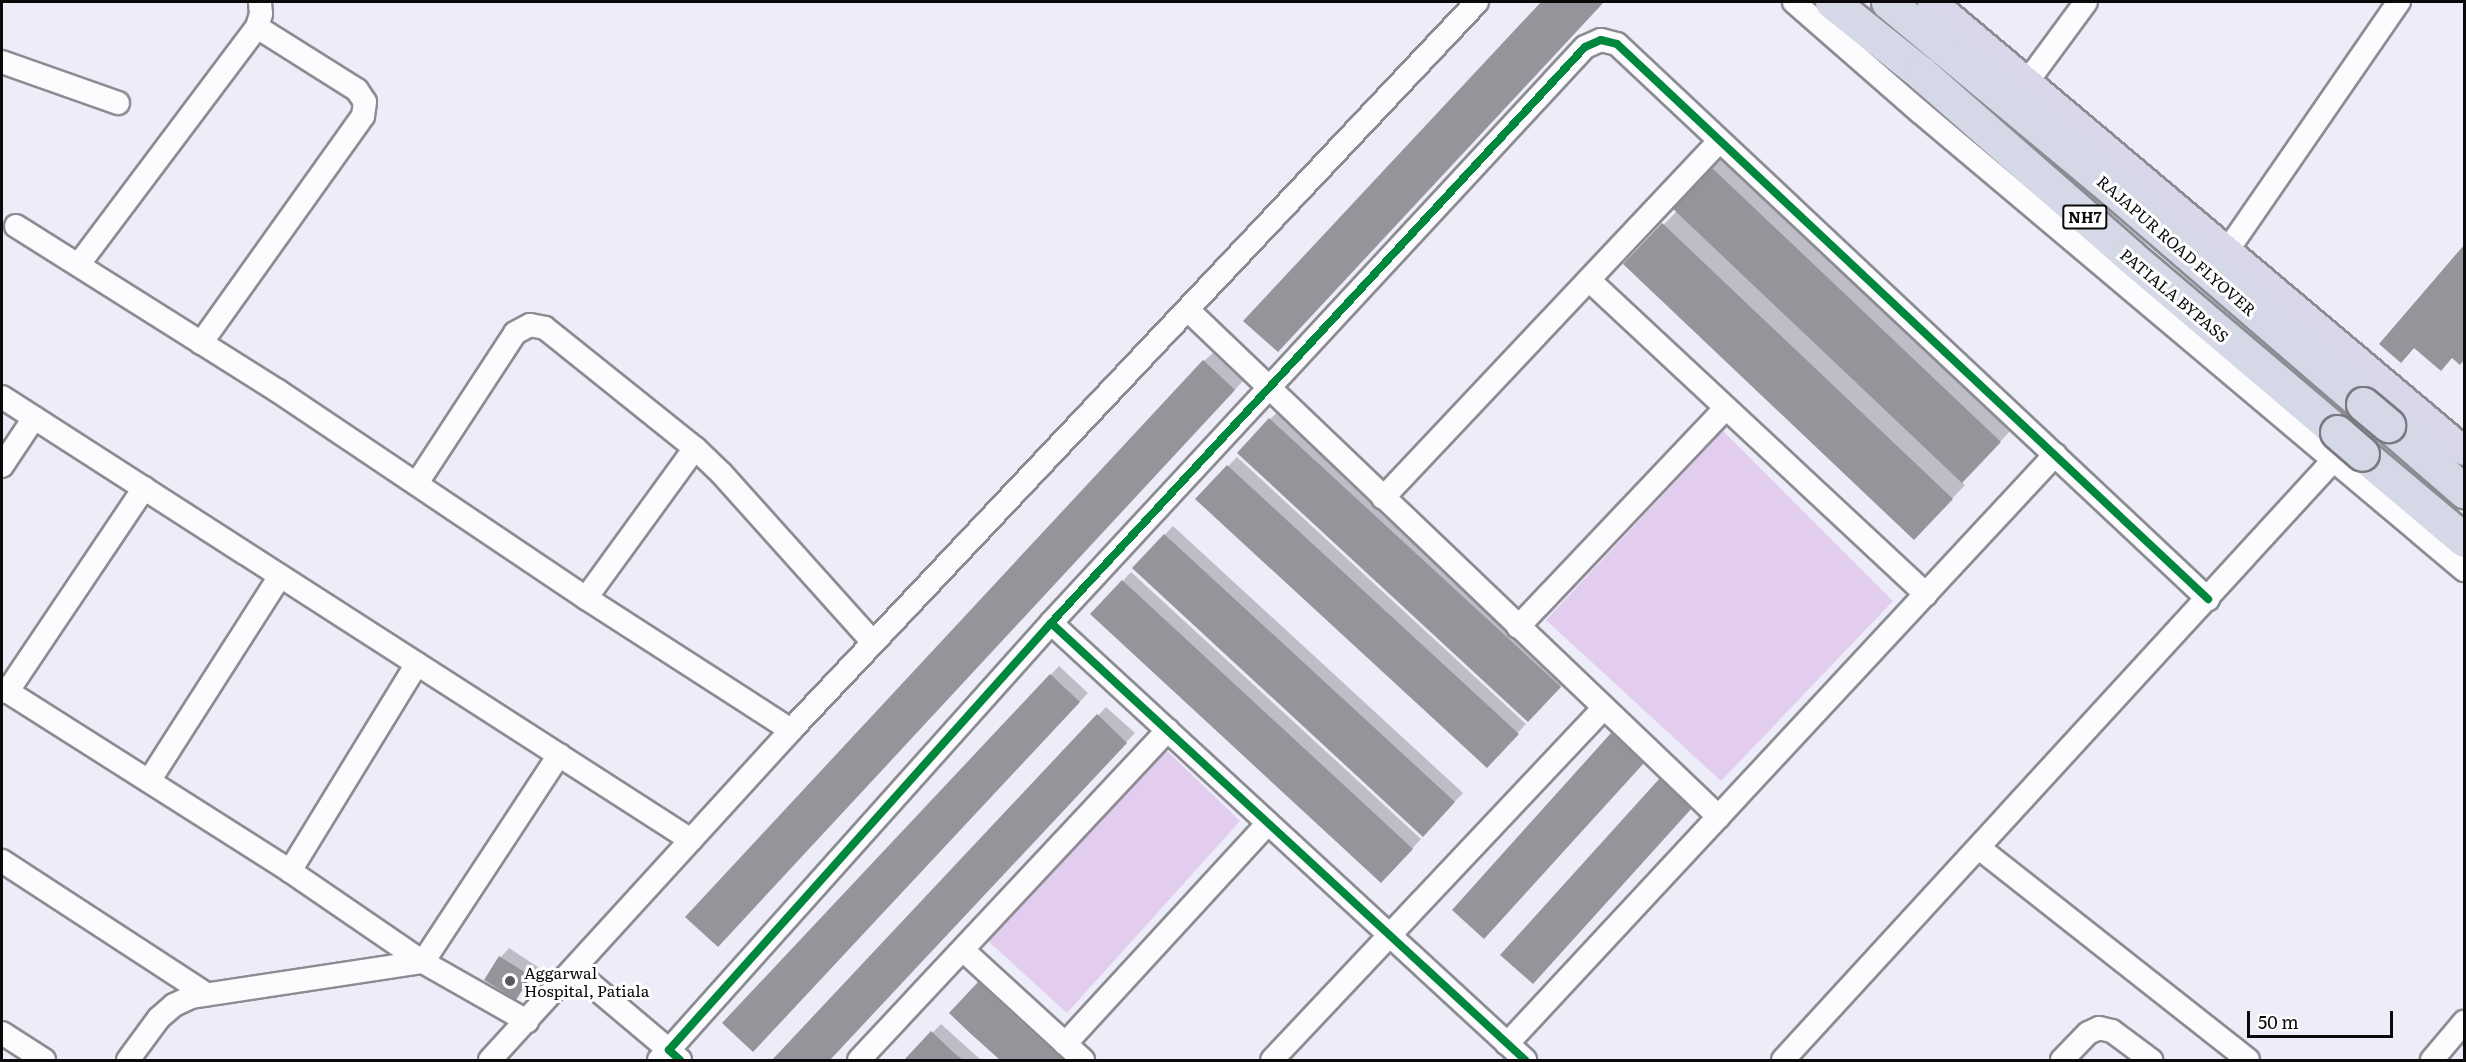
<!DOCTYPE html>
<style>
body{margin:0}
#map{position:relative;width:2466px;height:1062px;overflow:hidden;background:#edecf9;font-family:Literata,serif}
div>[style]{position:absolute}
.green>*{inset:0;background:#e2cdef}
.shadow>*{inset:0;background:#0003}
.building>*{inset:0;background:#94949b}
.roads{filter:drop-shadow(2px 0 #8c8c92) drop-shadow(-2px 0 #8c8c92) drop-shadow(0 2px #8c8c92) drop-shadow(0 -2px #8c8c92)}
.minor>*{height:22px;margin:-11px;padding:0 11px;transform-origin:11px;border-radius:11px;background:#fcfcfe}
.major>*{height:28px;margin:-14px;padding:0 14px;transform-origin:14px;border-radius:14px;background:#d8d8ea}
.highway>*{height:33px;margin:-16.5px;padding:0 16.5px;transform-origin:16.5px;border-radius:16.5px;background:#d4d8e7}
.bridges{filter:drop-shadow(2px 0 #7a797f) drop-shadow(-2px 0 #7a797f) drop-shadow(0 2px #7a797f) drop-shadow(0 -2px #7a797f)}
.highway-bridge>*{height:33px;margin:-16.5px;padding:0 16.5px;transform-origin:16.5px;border-radius:16.5px;background:#d4d8e7}
.cycleway>*{height:8px;margin:-4px;padding:0 4px;transform-origin:4px;border-radius:4px;background:#00873e}
.dots>*{width:16px;height:16px;translate:-50% -50%;box-sizing:border-box;border:3px solid #fff;border-radius:50%}
span{translate:-50% -50%;white-space:nowrap;text-align:center;line-height:1.15;-webkit-text-stroke:6px #fff;paint-order:stroke}
.shield-label span{padding:2px 4px;background:#fff;border:2px solid;border-radius:4px;-webkit-text-stroke-width:0}
.shield-label{font-size:15px;color:#0a0a0a;font-weight:700}
.street-label{font-size:16px;color:#0a0a0a}
.poi-label{font-size:16px;color:#0a0a0a}
.left{translate:0 -50%;text-align:left}
.frame{position:absolute;inset:0;border:3px solid #0a0a0a;pointer-events:none}
.scale{position:absolute;left:2247px;top:1011px;width:146px;height:27px;box-sizing:border-box;border:3px solid #0a0a0a;border-top:0;padding-left:8px;font-size:18px;line-height:21px;white-space:nowrap;color:#0a0a0a;-webkit-text-stroke:4px #fff;paint-order:stroke}
</style>
<div id="map">
<div class="green">
<div style="clip-path:polygon(1723px 431px,1893px 601px,1721px 781px,1546px 620px)"></div>
<div style="clip-path:polygon(1166px 750px,1240px 821px,1067px 1013px,988px 941px)"></div>
</div>
<div class="shadow">
<div style="clip-path:polygon(1543px 2px,1603px 2px,1286px 342px,1245px 321px)"></div>
<div style="clip-path:polygon(1724px 154px,2013px 428px,1962px 482px,1965px 485px,1927px 525px,1625px 264px,1677px 211px)"></div>
<div style="clip-path:polygon(2464px 248px,2464px 358px,2460px 363px,2453px 357px,2415px 347px,2381px 344px)"></div>
<div style="clip-path:polygon(1213px 353px,1243px 381px,726px 936px,1204px 361px)"></div>
<div style="clip-path:polygon(1279px 411px,1568px 678px,1537px 711px,1270px 419px)"></div>
<div style="clip-path:polygon(1237px 457px,1526px 724px,1495px 757px,1197px 499px)"></div>
<div style="clip-path:polygon(1173px 526px,1463px 793px,1432px 826px,1134px 568px)"></div>
<div style="clip-path:polygon(1131px 572px,1421px 839px,1390px 873px,1123px 581px)"></div>
<div style="clip-path:polygon(1059px 666px,1088px 693px,762px 1041px,724px 1023px)"></div>
<div style="clip-path:polygon(1106px 707px,1135px 733px,828px 1060px,774px 1060px)"></div>
<div style="clip-path:polygon(1621px 726px,1651px 753px,1493px 929px,1612px 734px)"></div>
<div style="clip-path:polygon(1669px 771px,1700px 798px,1541px 974px,1661px 779px)"></div>
<div style="clip-path:polygon(509px 948px,538px 967px,516px 998px,501px 957px)"></div>
<div style="clip-path:polygon(987px 974px,1080px 1060px,1002px 1060px,951px 1013px)"></div>
<div style="clip-path:polygon(941px 1024px,981px 1060px,906px 1060px)"></div>
</div>
<div class="building">
<div style="clip-path:polygon(1541px 2px,1604px 2px,1278px 352px,1243px 321px)"></div>
<div style="clip-path:polygon(1710px 166px,2001px 442px,1962px 483px,1671px 207px)"></div>
<div style="clip-path:polygon(1662px 223px,1953px 499px,1914px 540px,1623px 264px)"></div>
<div style="clip-path:polygon(2464px 245px,2464px 360px,2460px 365px,2452px 358px,2441px 371px,2414px 348px,2401px 363px,2379px 344px)"></div>
<div style="clip-path:polygon(1203px 360px,1235px 390px,718px 947px,685px 917px)"></div>
<div style="clip-path:polygon(1269px 418px,1561px 687px,1528px 722px,1237px 453px)"></div>
<div style="clip-path:polygon(1227px 465px,1519px 734px,1487px 768px,1195px 499px)"></div>
<div style="clip-path:polygon(1164px 534px,1455px 802px,1423px 837px,1132px 568px)"></div>
<div style="clip-path:polygon(1122px 580px,1413px 849px,1381px 883px,1090px 614px)"></div>
<div style="clip-path:polygon(1050px 674px,1080px 702px,753px 1052px,722px 1023px)"></div>
<div style="clip-path:polygon(1097px 714px,1127px 743px,902px 983px,830px 1060px,772px 1060px)"></div>
<div style="clip-path:polygon(1611px 733px,1644px 763px,1484px 939px,1452px 910px)"></div>
<div style="clip-path:polygon(1660px 778px,1692px 808px,1533px 984px,1500px 955px)"></div>
<div style="clip-path:polygon(499px 956px,531px 976px,516px 1000px,484px 980px)"></div>
<div style="clip-path:polygon(978px 982px,1023px 1024px,1063px 1060px,1000px 1060px,971px 1034px,949px 1013px)"></div>
<div style="clip-path:polygon(931px 1031px,954px 1053px,963px 1060px,904px 1060px)"></div>
</div>
<div class="roads">
<div class="minor">
<div style="left:1794px;top:2px;width:166px;rotate:41.1deg"></div>
<div style="left:1919px;top:111px;width:713px;rotate:40.1deg"></div>
<div style="left:257px;top:27px;width:14px;rotate:-73deg"></div>
<div style="left:261px;top:14px;width:12px;rotate:-95deg"></div>
<div style="left:2px;top:62px;width:123px;rotate:19.5deg"></div>
<div style="left:2027px;top:82px;width:99px;rotate:-53.6deg"></div>
<div style="left:16px;top:226px;width:310px;rotate:32.2deg"></div>
<div style="left:278px;top:391px;width:371px;rotate:33.9deg"></div>
<div style="left:586px;top:598px;width:244px;rotate:32.8deg"></div>
<div style="left:2227px;top:251px;width:303px;rotate:-55.4deg"></div>
<div style="left:79px;top:264px;width:296px;rotate:-53.1deg"></div>
<div style="left:257px;top:27px;width:118px;rotate:32.2deg"></div>
<div style="left:357px;top:90px;width:14px;rotate:56deg"></div>
<div style="left:365px;top:102px;width:14px;rotate:98deg"></div>
<div style="left:363px;top:116px;width:279px;rotate:125.5deg"></div>
<div style="left:1589px;top:280px;width:461px;rotate:43deg"></div>
<div style="left:1188px;top:310px;width:734px;rotate:43.68deg"></div>
<div style="left:2px;top:397px;width:819px;rotate:32.74deg"></div>
<div style="left:2px;top:466px;width:58px;rotate:-56.3deg"></div>
<div style="left:417px;top:483px;width:179px;rotate:-56.8deg"></div>
<div style="left:515px;top:333px;width:17px;rotate:-28deg"></div>
<div style="left:530px;top:325px;width:15px;rotate:11deg"></div>
<div style="left:545px;top:328px;width:192px;rotate:38.7deg"></div>
<div style="left:695px;top:448px;width:37px;rotate:44deg"></div>
<div style="left:722px;top:474px;width:226px;rotate:48.1deg"></div>
<div style="left:1383px;top:498px;width:491px;rotate:-46.7deg"></div>
<div style="left:586px;top:598px;width:185px;rotate:-54deg"></div>
<div style="left:1051px;top:623px;width:785px;rotate:-47.17deg"></div>
<div style="left:1585px;top:47px;width:17px;rotate:-24deg"></div>
<div style="left:1601px;top:40px;width:16px;rotate:14deg"></div>
<div style="left:1617px;top:44px;width:811px;rotate:43.2deg"></div>
<div style="left:1518px;top:627px;width:302px;rotate:-46.5deg"></div>
<div style="left:2px;top:688px;width:341px;rotate:32.4deg"></div>
<div style="left:290px;top:871px;width:161px;rotate:34.4deg"></div>
<div style="left:423px;top:962px;width:120px;rotate:29.6deg"></div>
<div style="left:7px;top:692px;width:246px;rotate:-56.1deg"></div>
<div style="left:149px;top:781px;width:243px;rotate:-57.4deg"></div>
<div style="left:1979px;top:848px;width:342px;rotate:38.2deg"></div>
<div style="left:2px;top:861px;width:244px;rotate:33.1deg"></div>
<div style="left:290px;top:871px;width:243px;rotate:-58.5deg"></div>
<div style="left:963px;top:950px;width:163px;rotate:42.5deg"></div>
<div style="left:574px;top:970px;width:124px;rotate:40.1deg"></div>
<div style="left:669px;top:1050px;width:14px;rotate:135deg"></div>
<div style="left:2px;top:1033px;width:50px;rotate:32.7deg"></div>
<div style="left:1065px;top:1044px;width:300px;rotate:-47.4deg"></div>
<div style="left:1507px;top:1044px;width:805px;rotate:-47.07deg"></div>
<div style="left:128px;top:1060px;width:52px;rotate:-53.6deg"></div>
<div style="left:159px;top:1018px;width:20px;rotate:-41deg"></div>
<div style="left:174px;top:1005px;width:19px;rotate:-25deg"></div>
<div style="left:191px;top:997px;width:235px;rotate:-8.6deg"></div>
<div style="left:423px;top:962px;width:248px;rotate:-56.7deg"></div>
<div style="left:490px;top:1060px;width:447px;rotate:-47.6deg"></div>
<div style="left:791px;top:730px;width:1000px;rotate:-46.7deg"></div>
<div style="left:680px;top:1060px;width:15px;rotate:-138deg"></div>
<div style="left:669px;top:1050px;width:573px;rotate:-48.18deg"></div>
<div style="left:1051px;top:623px;width:645px;rotate:42.67deg"></div>
<div style="left:859px;top:1060px;width:452px;rotate:-46.9deg"></div>
<div style="left:1272px;top:1060px;width:484px;rotate:-46.7deg"></div>
<div style="left:1783px;top:1060px;width:889px;rotate:-47.46deg"></div>
<div style="left:2062px;top:1060px;width:37px;rotate:-46deg"></div>
<div style="left:2088px;top:1033px;width:12px;rotate:-24deg"></div>
<div style="left:2099px;top:1028px;width:13px;rotate:13deg"></div>
<div style="left:2112px;top:1031px;width:49px;rotate:36.6deg"></div>
<div style="left:2432px;top:1060px;width:50px;rotate:-49.9deg"></div>
</div>
<div class="major">
<div style="left:1932px;top:2px;width:696px;rotate:40.16deg"></div>
</div>
<div class="highway">
<div style="left:1832px;top:2px;width:114px;rotate:38.6deg"></div>
<div style="left:1921px;top:73px;width:279px;rotate:41.2deg"></div>
<div style="left:2131px;top:257px;width:270px;rotate:40.3deg"></div>
<div style="left:1888px;top:2px;width:295px;rotate:39.8deg"></div>
<div style="left:2115px;top:191px;width:327px;rotate:40.7deg"></div>
<div style="left:2388px;top:425px;width:101px;rotate:41deg"></div>
<div style="left:2362px;top:454px;width:133px;rotate:40.1deg"></div>
</div>
</div>
<div class="bridges">
<div class="highway-bridge">
<div style="left:2363px;top:404px;width:33px;rotate:40deg"></div>
<div style="left:2337px;top:432px;width:33px;rotate:41deg"></div>
</div>
</div>
<div class="cycleway">
<div style="left:1051px;top:623px;width:785px;rotate:-47.17deg"></div>
<div style="left:1585px;top:47px;width:17px;rotate:-24deg"></div>
<div style="left:1601px;top:40px;width:16px;rotate:14deg"></div>
<div style="left:1617px;top:44px;width:811px;rotate:43.2deg"></div>
<div style="left:680px;top:1060px;width:15px;rotate:-138deg"></div>
<div style="left:669px;top:1050px;width:573px;rotate:-48.18deg"></div>
<div style="left:1051px;top:623px;width:645px;rotate:42.67deg"></div>
</div>
<div class="dots">
<div style="left:510px;top:981px;background:#59595e"></div>
</div>
<div class="shield-label">
<span style="left:2085px;top:217px">NH7</span>
</div>
<div class="street-label">
<span style="left:2177px;top:245px;rotate:41deg">RAJAPUR ROAD FLYOVER</span>
<span style="left:2175px;top:295px;rotate:40deg">PATIALA BYPASS</span>
</div>
<div class="poi-label">
<span class="left" style="left:524px;top:981px">Aggarwal<br>Hospital, Patiala</span>
</div>
<div class="frame"></div>
<div class="scale">50 m</div>
</div>
